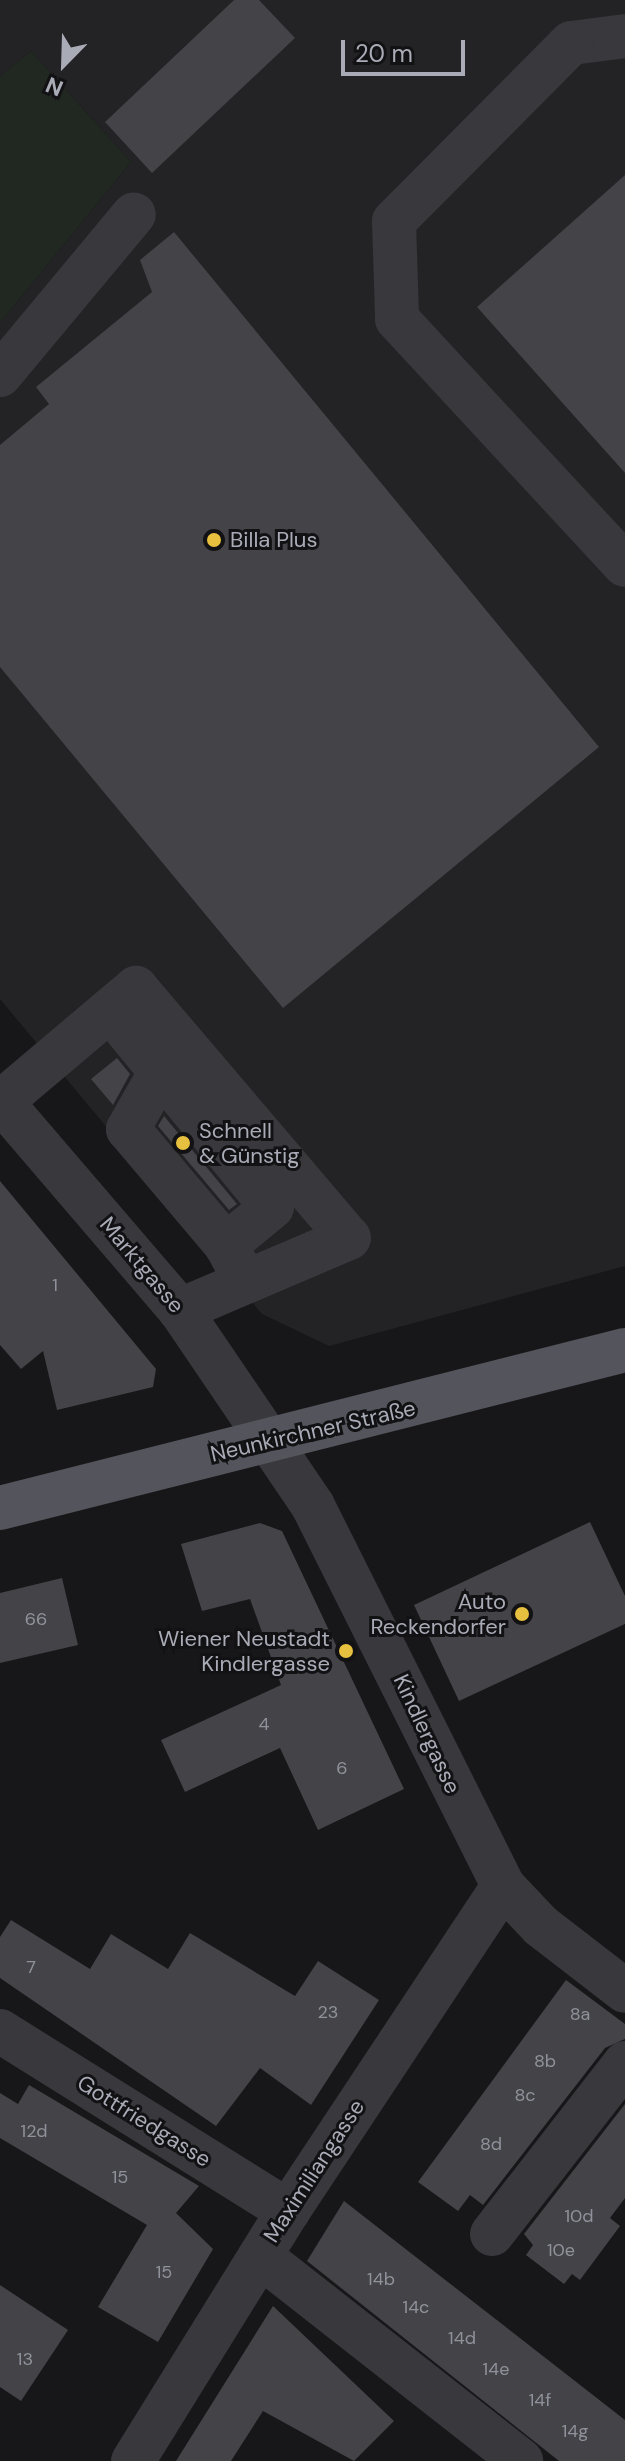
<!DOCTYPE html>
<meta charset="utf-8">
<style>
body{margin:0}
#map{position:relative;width:625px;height:2461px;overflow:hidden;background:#171618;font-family:"DM Sans",sans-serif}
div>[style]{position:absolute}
.built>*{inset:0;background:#232225}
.green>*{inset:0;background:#212822}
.building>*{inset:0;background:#434348}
.minor>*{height:44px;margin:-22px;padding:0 22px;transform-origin:22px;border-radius:22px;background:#38383d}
.major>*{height:44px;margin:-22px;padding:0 22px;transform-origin:22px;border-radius:22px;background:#54555c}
.dots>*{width:22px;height:22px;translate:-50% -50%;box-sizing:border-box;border:4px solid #121113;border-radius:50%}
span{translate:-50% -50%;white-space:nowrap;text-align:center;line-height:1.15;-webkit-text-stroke:6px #121113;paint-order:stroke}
.number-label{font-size:18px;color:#90929b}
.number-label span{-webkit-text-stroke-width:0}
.poi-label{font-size:22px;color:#a9acb7}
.left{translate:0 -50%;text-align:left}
.right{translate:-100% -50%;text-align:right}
.street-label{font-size:22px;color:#a9acb7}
.north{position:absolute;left:24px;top:24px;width:80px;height:80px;-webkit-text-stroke:6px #121113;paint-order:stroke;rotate:203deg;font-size:22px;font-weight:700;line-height:32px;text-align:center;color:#a9acb7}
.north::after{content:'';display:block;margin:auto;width:28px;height:36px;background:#a9acb7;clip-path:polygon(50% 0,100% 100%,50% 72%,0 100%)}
.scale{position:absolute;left:341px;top:40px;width:124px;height:36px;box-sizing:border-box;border:4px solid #a9acb7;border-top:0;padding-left:10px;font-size:24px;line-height:28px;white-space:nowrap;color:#a9acb7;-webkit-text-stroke:6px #121113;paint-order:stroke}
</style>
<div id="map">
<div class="built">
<div style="clip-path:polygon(0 0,625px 0,625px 1266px,329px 1346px,262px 1314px,0 999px,0 323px,131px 162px,31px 51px,0 76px)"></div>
</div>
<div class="green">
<div style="clip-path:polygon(31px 51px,131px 162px,0 323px,0 76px)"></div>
</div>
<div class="building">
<div style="clip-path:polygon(234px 0,259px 0,295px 38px,152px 173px,105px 122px)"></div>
<div style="clip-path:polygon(625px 175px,625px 473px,477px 307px)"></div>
<div style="clip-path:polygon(174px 232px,599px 747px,283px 1008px,0 667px,0 445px,49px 404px,36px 387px,152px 292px,140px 260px)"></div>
<div style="clip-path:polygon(117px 1058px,130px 1074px,113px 1105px,91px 1079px)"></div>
<div style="clip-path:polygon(164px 1116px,237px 1204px,229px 1210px,158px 1126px)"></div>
<div style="clip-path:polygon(0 1181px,156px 1369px,153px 1387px,57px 1410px,43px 1351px,21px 1369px,0 1345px)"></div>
<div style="clip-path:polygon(590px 1522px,625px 1596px,625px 1624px,459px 1701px,414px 1605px)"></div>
<div style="clip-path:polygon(260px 1523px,282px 1531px,404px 1789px,318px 1830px,280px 1748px,185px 1792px,161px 1740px,281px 1685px,250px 1599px,202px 1611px,181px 1544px)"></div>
<div style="clip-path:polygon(62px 1578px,78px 1645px,0 1663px,0 1593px)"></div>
<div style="clip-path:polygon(11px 1920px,90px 1969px,111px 1934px,168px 1969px,190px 1933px,295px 1996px,318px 1961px,379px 2000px,311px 2105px,260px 2068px,216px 2126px,0 1978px,0 1937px)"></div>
<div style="clip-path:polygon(566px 1980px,625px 2024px,625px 2039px,605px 2048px,483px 2205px,470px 2195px,458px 2211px,418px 2182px)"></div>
<div style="clip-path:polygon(29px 2085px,199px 2186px,176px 2213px,213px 2249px,158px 2342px,98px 2307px,147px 2225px,0 2138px,0 2093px,18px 2104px)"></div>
<div style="clip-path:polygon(625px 2104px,625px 2198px,610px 2218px,620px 2226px,580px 2280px,572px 2274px,564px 2284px,526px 2255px,533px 2245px,524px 2234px)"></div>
<div style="clip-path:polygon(344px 2201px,625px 2420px,625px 2461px,559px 2461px,307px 2261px)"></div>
<div style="clip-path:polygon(0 2285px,68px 2330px,21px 2401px,0 2387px)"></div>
<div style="clip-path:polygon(273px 2306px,394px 2421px,354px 2461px,263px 2411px,231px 2461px,176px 2461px)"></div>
</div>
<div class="minor">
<div style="left:625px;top:36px;width:54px;rotate:172.6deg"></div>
<div style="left:571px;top:43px;width:251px;rotate:134.8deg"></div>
<div style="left:394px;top:221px;width:98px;rotate:88.2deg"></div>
<div style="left:397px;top:319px;width:335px;rotate:47.2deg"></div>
<div style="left:0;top:375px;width:209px;rotate:-50.2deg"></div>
<div style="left:110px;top:1010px;width:255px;rotate:50.6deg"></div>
<div style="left:272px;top:1207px;width:60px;rotate:140.4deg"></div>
<div style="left:161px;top:1071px;width:67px;rotate:119.6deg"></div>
<div style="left:128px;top:1129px;width:152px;rotate:49.8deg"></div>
<div style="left:226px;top:1245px;width:26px;rotate:62deg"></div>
<div style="left:0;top:1100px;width:277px;rotate:49.4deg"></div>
<div style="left:180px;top:1310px;width:237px;rotate:55.8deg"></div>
<div style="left:313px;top:1506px;width:425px;rotate:63.4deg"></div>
<div style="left:503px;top:1886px;width:55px;rotate:46.5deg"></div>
<div style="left:541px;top:1926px;width:106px;rotate:37.7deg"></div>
<div style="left:1px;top:1102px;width:177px;rotate:-40.2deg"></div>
<div style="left:136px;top:988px;width:328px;rotate:49.6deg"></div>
<div style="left:349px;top:1238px;width:184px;rotate:156.9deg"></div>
<div style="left:0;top:2031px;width:340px;rotate:32deg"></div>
<div style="left:492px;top:2234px;width:217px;rotate:-52.1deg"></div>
<div style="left:260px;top:2256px;width:332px;rotate:38.1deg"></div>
<div style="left:133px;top:2461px;width:294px;rotate:-58.2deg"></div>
<div style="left:288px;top:2211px;width:390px;rotate:-56.5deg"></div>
</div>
<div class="major">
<div style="left:0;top:1508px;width:645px;rotate:-14.19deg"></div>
</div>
<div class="dots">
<div style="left:214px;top:540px;background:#e7c03f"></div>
<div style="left:183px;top:1143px;background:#e7c03f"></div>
<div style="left:522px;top:1614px;background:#e7c03f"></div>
<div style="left:346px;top:1651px;background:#e7c03f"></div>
</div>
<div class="number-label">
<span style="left:55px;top:1285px">1</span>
<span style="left:36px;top:1619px">66</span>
<span style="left:264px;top:1724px">4</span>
<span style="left:342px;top:1768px">6</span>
<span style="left:31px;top:1967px">7</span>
<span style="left:328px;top:2012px">23</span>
<span style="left:580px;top:2014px">8a</span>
<span style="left:545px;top:2061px">8b</span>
<span style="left:525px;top:2095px">8c</span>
<span style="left:34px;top:2131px">12d</span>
<span style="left:491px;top:2144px">8d</span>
<span style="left:120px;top:2177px">15</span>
<span style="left:579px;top:2216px">10d</span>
<span style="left:561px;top:2250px">10e</span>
<span style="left:164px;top:2272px">15</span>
<span style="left:381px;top:2279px">14b</span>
<span style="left:416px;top:2307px">14c</span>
<span style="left:462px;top:2338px">14d</span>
<span style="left:25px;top:2359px">13</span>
<span style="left:496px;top:2369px">14e</span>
<span style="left:540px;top:2400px">14f</span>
<span style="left:575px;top:2431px">14g</span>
</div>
<div class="poi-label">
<span class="left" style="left:230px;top:540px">Billa Plus</span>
<span class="left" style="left:199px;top:1143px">Schnell<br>&amp; Günstig</span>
<span class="right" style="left:506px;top:1614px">Auto<br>Reckendorfer</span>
<span class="right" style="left:330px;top:1651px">Wiener Neustadt<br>Kindlergasse</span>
</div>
<div class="street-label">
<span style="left:142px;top:1265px;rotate:50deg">Marktgasse</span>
<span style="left:313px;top:1431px;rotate:-13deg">Neunkirchner Straße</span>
<span style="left:427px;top:1734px;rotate:65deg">Kindlergasse</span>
<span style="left:144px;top:2121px;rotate:32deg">Gottfriedgasse</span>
<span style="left:314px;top:2171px;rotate:-57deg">Maximiliangasse</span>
</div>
<div class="north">N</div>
<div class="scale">20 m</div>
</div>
